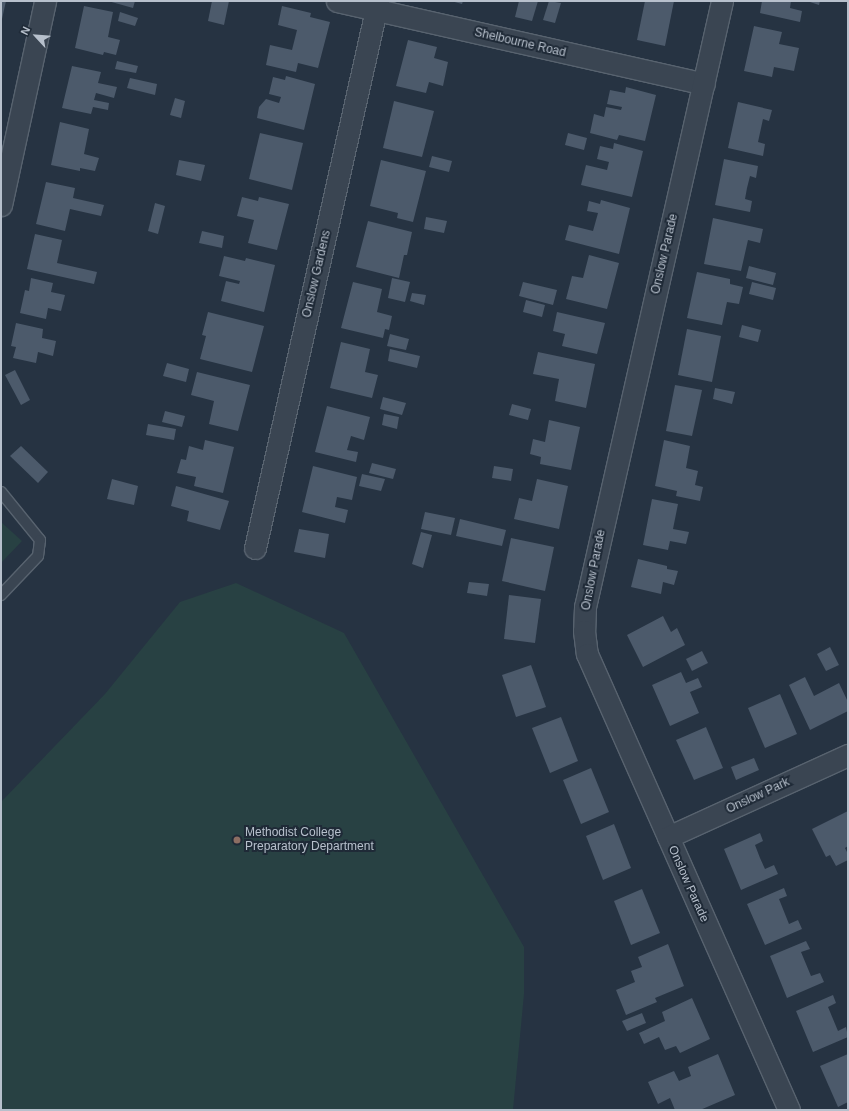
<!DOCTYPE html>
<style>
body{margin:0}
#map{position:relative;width:849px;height:1111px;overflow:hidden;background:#263342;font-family:Arial,sans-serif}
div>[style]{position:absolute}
.green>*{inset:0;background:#284143}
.building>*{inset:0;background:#4c5a6b}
.roads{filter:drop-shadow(1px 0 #58636f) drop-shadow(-1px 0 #58636f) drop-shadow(0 1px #58636f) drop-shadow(0 -1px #58636f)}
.lane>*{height:10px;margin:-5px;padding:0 5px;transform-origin:5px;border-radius:5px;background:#3a4552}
.street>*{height:21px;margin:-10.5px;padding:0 10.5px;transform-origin:10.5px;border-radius:10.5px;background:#3a4552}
.dots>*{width:11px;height:11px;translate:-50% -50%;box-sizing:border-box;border:2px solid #1f2a37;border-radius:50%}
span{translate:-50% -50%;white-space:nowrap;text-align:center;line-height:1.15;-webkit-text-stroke:4px #1f2a37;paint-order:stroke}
.street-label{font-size:12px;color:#b7c0cc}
.poi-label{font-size:12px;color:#b7c0cc}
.left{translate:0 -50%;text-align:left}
.frame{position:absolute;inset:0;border:2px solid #b7c0cc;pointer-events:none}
.north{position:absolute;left:16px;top:16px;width:40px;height:40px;-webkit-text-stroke:3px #1f2a37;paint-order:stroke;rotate:296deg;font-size:11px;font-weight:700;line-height:16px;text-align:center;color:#b7c0cc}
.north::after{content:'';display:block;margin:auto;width:14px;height:18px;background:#b7c0cc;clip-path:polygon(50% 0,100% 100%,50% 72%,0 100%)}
</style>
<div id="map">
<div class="green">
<div style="clip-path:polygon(1px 522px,22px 541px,1px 563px)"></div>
<div style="clip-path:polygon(236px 583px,344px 633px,524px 947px,524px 994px,513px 1110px,1px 1110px,1px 802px,105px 694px,180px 602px)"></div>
</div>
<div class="building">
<div style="clip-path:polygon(1px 1px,6px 1px,2px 19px,1px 19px)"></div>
<div style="clip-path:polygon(108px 1px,135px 1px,133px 8px)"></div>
<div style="clip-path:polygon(212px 1px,229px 1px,224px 25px,208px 21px)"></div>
<div style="clip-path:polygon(451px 1px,463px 1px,462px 4px)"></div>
<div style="clip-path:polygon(519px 1px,538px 1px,532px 21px,515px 17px)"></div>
<div style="clip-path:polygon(549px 1px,561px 3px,555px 23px,543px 20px)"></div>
<div style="clip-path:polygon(645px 1px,674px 1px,665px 46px,637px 40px)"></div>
<div style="clip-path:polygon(762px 1px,791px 1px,790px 8px,802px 11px,800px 22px,760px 13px)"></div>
<div style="clip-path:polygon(807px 1px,820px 1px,819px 5px)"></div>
<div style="clip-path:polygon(84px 6px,113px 12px,108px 37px,120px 40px,116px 55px,104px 52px,103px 55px,75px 48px)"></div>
<div style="clip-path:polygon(282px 6px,311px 13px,310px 17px,330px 22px,318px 68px,298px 63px,296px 72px,266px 65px,270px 45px,292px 50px,297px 30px,278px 25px)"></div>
<div style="clip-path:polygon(120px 12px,138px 18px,135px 26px,118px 21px)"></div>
<div style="clip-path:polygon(754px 26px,782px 32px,779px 44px,799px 48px,794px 71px,774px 67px,772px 77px,744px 71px)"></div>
<div style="clip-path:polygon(408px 40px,437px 47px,434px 58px,448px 62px,443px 86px,429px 82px,426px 93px,396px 86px)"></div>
<div style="clip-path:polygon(117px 61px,138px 66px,136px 73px,115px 69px)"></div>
<div style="clip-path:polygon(72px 66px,101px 72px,98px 83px,117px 87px,114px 98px,96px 93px,94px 100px,109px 103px,108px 110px,93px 107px,91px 114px,62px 108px)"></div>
<div style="clip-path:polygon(286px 76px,315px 84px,304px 130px,257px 118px,259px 107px,266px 99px,279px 103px,281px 97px,269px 94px,273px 77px,285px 80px)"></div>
<div style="clip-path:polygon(130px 78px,157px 84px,155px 95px,127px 88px)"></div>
<div style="clip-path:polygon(626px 87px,656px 95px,645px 141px,619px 135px,617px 140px,590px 133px,594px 114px,604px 117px,606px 107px,621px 110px,622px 107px,607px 104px,610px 90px,625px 93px)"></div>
<div style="clip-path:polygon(175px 98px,185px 101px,181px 118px,170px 115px)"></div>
<div style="clip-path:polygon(394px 101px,434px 111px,422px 157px,383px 148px)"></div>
<div style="clip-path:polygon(738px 102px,772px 110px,769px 121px,763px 119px,758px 142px,765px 144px,763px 156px,728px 148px)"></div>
<div style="clip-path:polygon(60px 122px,89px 129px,84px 154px,99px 158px,95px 171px,80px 168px,80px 171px,51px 165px)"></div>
<div style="clip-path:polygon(260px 133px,303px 143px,292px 190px,249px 179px)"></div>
<div style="clip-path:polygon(568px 133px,587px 138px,584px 150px,565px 145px)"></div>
<div style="clip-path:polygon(614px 143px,643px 151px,632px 197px,581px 185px,586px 165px,607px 170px,609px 162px,597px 159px,600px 146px,613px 149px)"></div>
<div style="clip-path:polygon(432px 156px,452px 161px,449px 172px,429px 167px)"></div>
<div style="clip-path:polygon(724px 159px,758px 166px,756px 178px,750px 176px,747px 188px,745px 199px,752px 201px,750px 212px,715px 205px)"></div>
<div style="clip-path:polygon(179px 160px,205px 165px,201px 181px,176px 175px)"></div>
<div style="clip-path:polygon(381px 160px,426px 171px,413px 222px,397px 218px,398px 213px,370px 206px)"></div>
<div style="clip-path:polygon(46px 182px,75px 188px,73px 198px,104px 205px,101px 216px,70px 209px,65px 231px,36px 224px)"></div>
<div style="clip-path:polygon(242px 197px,258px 201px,259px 197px,289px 204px,277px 250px,248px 243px,254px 220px,237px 216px)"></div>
<div style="clip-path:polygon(601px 200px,630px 208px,619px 254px,565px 240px,569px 225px,593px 231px,598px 213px,587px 211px,589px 201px,600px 204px)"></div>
<div style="clip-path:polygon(155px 203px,165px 206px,158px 234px,148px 231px)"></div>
<div style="clip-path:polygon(426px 217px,447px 221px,444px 233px,424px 229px)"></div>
<div style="clip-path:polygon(713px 218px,763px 229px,760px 243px,748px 240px,741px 271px,704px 264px)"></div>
<div style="clip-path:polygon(368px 221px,412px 232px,407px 255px,404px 255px,399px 278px,356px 267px)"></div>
<div style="clip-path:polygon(202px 231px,224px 236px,222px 248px,199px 243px)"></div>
<div style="clip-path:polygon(35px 234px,62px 240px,57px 263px,97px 272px,94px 284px,27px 269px)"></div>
<div style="clip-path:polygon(589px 255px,619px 263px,607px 309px,566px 299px,572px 276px,583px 278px)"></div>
<div style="clip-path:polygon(224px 256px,245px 261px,246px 258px,275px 265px,264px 312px,221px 301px,226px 281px,239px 284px,240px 281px,219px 276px)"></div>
<div style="clip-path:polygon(749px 266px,776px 273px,773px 285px,746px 278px)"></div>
<div style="clip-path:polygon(697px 272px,730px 279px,730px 284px,743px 287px,739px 304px,727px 302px,722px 325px,687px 318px)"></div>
<div style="clip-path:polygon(31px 278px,53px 283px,51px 292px,65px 295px,61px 311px,48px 308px,46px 319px,20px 313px,25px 290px,29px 291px)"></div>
<div style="clip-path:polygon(392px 278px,410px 282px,405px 302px,388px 298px)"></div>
<div style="clip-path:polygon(353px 282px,382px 289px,377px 312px,392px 316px,389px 330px,385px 329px,383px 338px,341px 328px)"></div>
<div style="clip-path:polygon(523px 282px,557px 290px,553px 305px,519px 296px)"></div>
<div style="clip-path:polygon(752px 282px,776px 288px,773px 300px,749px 294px)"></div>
<div style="clip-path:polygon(412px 293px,426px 295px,424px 305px,410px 301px)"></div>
<div style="clip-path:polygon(526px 300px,545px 305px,542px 317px,523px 312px)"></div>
<div style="clip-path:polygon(208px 312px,264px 326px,252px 372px,200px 359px,206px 336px,202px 335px)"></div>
<div style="clip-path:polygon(557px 312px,605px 323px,597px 354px,562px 346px,565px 334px,553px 331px)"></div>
<div style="clip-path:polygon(16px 323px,43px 329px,42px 338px,56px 341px,53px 356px,38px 352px,36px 363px,13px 358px,16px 347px,11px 346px)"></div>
<div style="clip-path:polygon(742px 325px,761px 330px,758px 342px,739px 337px)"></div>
<div style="clip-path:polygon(687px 329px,721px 336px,712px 382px,678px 375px)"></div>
<div style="clip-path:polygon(390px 334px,409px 339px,406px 350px,387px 346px)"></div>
<div style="clip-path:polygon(341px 342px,370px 349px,365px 372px,378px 375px,372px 398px,330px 388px)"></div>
<div style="clip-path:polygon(390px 349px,420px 356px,417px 368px,388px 361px)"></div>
<div style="clip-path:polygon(538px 352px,595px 364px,586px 408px,555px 401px,559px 379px,533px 374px)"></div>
<div style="clip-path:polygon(167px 363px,189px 369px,186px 382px,163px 376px)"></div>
<div style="clip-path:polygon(15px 370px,30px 400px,21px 405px,5px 375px)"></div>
<div style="clip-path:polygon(197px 372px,250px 385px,238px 431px,209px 424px,214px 401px,191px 395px)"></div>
<div style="clip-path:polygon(675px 385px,702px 390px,692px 436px,666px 431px)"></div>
<div style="clip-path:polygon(715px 388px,735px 392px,732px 404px,713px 399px)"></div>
<div style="clip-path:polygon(383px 397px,406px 403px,402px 415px,380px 409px)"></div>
<div style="clip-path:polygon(512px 404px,531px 409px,528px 420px,509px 415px)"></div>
<div style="clip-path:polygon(327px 406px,370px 417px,364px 440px,351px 436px,347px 450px,358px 452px,356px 462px,315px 452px)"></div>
<div style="clip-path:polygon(165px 411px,185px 416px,182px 427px,162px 422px)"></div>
<div style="clip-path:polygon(384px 414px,399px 417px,397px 429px,382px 425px)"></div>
<div style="clip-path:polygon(549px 420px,580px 427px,571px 470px,540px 464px,541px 457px,530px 454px,533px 439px,545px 442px)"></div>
<div style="clip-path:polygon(148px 424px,176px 429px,174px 440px,146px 435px)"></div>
<div style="clip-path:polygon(205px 440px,234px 447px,223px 493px,194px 486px,196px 477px,177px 473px,181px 459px,186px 460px,189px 446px,203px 450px)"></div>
<div style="clip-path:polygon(664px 440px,690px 446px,686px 468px,698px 471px,695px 485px,703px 487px,700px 501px,676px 496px,677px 491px,655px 486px)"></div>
<div style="clip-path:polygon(21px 446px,48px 472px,38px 483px,10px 456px)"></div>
<div style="clip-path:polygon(372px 463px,396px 469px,393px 479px,369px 473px)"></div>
<div style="clip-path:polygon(313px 466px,357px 477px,352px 500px,337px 497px,335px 507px,348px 510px,345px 523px,302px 512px)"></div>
<div style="clip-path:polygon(494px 466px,513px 469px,511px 481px,492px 478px)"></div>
<div style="clip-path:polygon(362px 474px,385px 479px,381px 491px,359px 486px)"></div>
<div style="clip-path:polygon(112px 479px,138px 486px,134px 505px,107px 499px)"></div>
<div style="clip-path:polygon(537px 479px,568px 486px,559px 529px,514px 519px,519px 498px,532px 501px)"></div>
<div style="clip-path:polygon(176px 486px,229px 501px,220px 530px,187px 521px,189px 511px,171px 506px)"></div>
<div style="clip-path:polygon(652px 499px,678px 504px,673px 529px,689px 532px,686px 544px,670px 541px,668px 550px,643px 545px)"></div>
<div style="clip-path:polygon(425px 512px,455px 518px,451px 535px,421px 529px)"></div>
<div style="clip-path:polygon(460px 519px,506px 530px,502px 546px,456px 536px)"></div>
<div style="clip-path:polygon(299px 529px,329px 534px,325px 558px,294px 552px)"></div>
<div style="clip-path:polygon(421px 532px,432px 535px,423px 568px,412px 564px)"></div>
<div style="clip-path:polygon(511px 538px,554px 547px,545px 591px,502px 581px)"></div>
<div style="clip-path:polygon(638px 559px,667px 566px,667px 569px,678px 571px,674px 585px,663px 582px,661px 594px,631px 587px)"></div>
<div style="clip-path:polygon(469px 582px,489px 584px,487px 596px,467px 593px)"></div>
<div style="clip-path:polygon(509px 595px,541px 599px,535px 643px,504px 639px)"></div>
<div style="clip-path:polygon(663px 616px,671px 632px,677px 628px,685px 645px,643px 667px,627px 635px)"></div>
<div style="clip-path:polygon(830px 647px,839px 665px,826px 671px,817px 654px)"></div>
<div style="clip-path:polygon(702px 651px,708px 663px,692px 671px,686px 659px)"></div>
<div style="clip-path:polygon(531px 665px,546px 707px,516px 717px,502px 675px)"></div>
<div style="clip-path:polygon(681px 672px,686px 683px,698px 678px,702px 687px,690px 692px,699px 713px,670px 726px,652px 685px)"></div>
<div style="clip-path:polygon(805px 677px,814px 696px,839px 683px,848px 702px,848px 711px,810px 730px,789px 685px)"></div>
<div style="clip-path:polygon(780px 694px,797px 734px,765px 748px,748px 708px)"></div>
<div style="clip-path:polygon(561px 717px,578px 761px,550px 773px,532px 728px)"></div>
<div style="clip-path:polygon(706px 727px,723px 768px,694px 780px,676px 740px)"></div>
<div style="clip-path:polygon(754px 758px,759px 770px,736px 780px,731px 767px)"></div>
<div style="clip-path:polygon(591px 768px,609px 812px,581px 824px,563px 780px)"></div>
<div style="clip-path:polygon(848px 811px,848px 846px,845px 848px,848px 854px,848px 860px,836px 866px,830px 855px,826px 857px,812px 829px)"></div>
<div style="clip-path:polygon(614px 824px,631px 868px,603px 880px,586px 836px)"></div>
<div style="clip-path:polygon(760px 833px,763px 841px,755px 845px,760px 858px,765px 869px,774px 865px,778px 874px,741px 890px,724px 849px)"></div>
<div style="clip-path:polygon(784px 888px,787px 896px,779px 899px,789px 924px,798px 920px,802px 929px,765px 945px,747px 904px)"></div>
<div style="clip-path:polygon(642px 889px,660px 933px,631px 945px,614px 901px)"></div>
<div style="clip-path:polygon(806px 941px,810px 949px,801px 952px,811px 976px,820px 973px,824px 982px,787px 998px,770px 956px)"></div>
<div style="clip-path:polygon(668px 944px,684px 986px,655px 998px,657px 1002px,626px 1015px,616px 990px,635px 982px,631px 971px,642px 967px,638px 957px)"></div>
<div style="clip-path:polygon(833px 995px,836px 1003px,828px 1007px,838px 1031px,846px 1027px,848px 1037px,813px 1052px,796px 1011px)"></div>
<div style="clip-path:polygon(692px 998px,710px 1039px,680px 1053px,676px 1046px,665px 1050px,659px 1037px,644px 1044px,639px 1033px,665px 1021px,662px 1012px)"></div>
<div style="clip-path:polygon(642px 1013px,646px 1023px,627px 1031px,622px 1021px)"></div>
<div style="clip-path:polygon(718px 1054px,735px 1095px,700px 1110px,675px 1110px,670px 1098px,658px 1104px,648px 1082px,674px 1071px,679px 1081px,691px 1076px,688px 1067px)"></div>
<div style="clip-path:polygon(848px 1054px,848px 1102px,838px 1107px,820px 1066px)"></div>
</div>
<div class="roads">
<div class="lane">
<div style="left:1px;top:492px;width:62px;rotate:50.9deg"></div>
<div style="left:40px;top:540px;width:16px;rotate:97deg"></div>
<div style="left:38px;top:556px;width:54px;rotate:133.5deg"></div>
</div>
<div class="street">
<div style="left:337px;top:1px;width:376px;rotate:12.7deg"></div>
<div style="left:722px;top:1px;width:621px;rotate:102.74deg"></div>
<div style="left:585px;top:607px;width:24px;rotate:92deg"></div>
<div style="left:584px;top:631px;width:23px;rotate:83deg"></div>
<div style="left:587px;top:654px;width:499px;rotate:66.1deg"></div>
<div style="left:1px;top:205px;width:209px;rotate:-77.8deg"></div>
<div style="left:255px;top:548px;width:561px;rotate:-77.33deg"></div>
<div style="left:668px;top:837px;width:198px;rotate:-24.5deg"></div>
</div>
</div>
<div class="dots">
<div style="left:237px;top:840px;background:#8d6e63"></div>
</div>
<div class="street-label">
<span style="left:520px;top:43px;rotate:13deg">Shelbourne Road</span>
<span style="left:665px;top:254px;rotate:-77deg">Onslow Parade</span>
<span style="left:317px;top:274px;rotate:-77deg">Onslow Gardens</span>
<span style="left:594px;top:570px;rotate:-79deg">Onslow Parade</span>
<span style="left:758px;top:796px;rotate:-25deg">Onslow Park</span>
<span style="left:688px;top:884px;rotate:66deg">Onslow Parade</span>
</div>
<div class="poi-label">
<span class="left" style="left:245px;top:840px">Methodist College<br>Preparatory Department</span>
</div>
<div class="frame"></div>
<div class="north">N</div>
</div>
